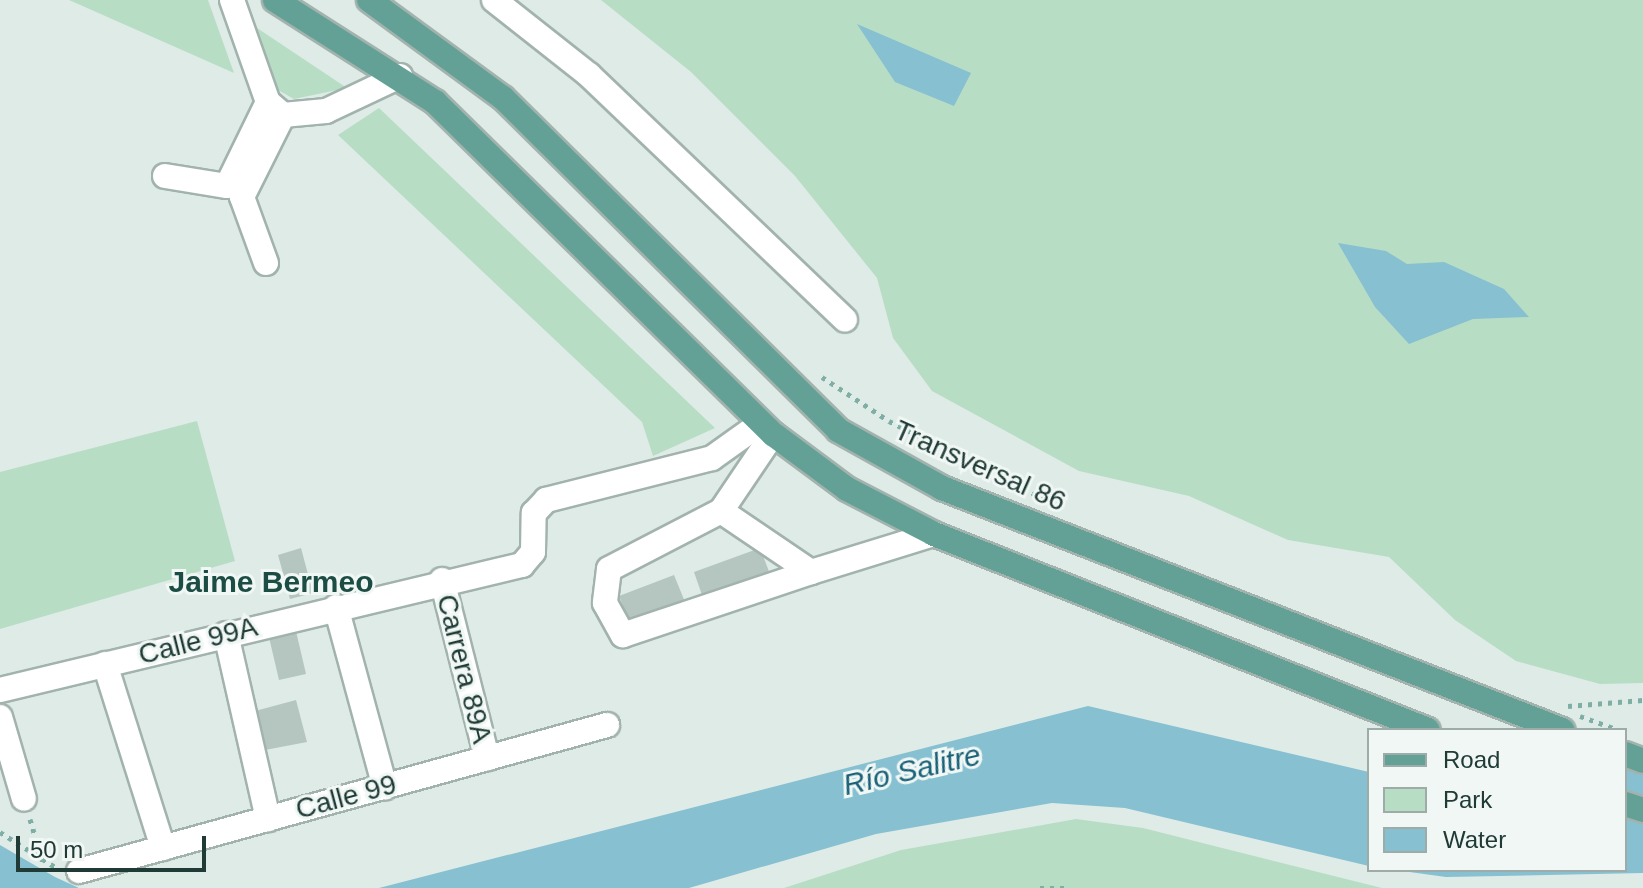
<!DOCTYPE html>
<meta charset="utf-8">
<style>
body{margin:0}
#map{position:relative;width:1643px;height:888px;overflow:hidden;background:#dfebe7;font-family:Helvetica,sans-serif}
div>[style]{position:absolute}
.green>*{inset:0;background:#b8ddc5}
.water>*{inset:0;background:#86c0d1}
.building>*{inset:0;background:#b5c6c0}
.path>*{height:5px;margin-top:-2.5px;transform-origin:0;background:repeating-linear-gradient(90deg,#7fafa4 0 4px,transparent 0 10px)}
.roads{filter:drop-shadow(2px 0 #a2b3ae) drop-shadow(-2px 0 #a2b3ae) drop-shadow(0 2px #a2b3ae) drop-shadow(0 -2px #a2b3ae)}
.minor>*{height:24px;margin:-12px;padding:0 12px;transform-origin:12px;border-radius:12px;background:#fff}
.major>*{height:24px;margin:-12px;padding:0 12px;transform-origin:12px;border-radius:12px;background:#63a196}
span{translate:-50% -50%;white-space:nowrap;text-align:center;line-height:1.15;-webkit-text-stroke:6px #f0f7f4;paint-order:stroke}
.street-label{font-size:28px;color:#203b36}
.neighbourhood-label{font-size:30px;color:#1c4d45;font-weight:700}
.water-label{font-size:30px;color:#1a6178;font-style:italic}
.legend{position:absolute;left:1367px;top:728px;width:260px;height:144px;box-sizing:border-box;background:#f0f7f4;border:2px solid #9daca8;margin:0;padding:10px 14px;list-style:none;font-size:24px;color:#203b36}
.legend li{display:flex;align-items:center;gap:16px;height:40px}
.legend b{width:40px;border:2px solid #9daca8}
.scale{position:absolute;left:16px;top:836px;width:190px;height:36px;box-sizing:border-box;border:4px solid #203b36;border-top:0;padding-left:10px;font-size:24px;line-height:28px;white-space:nowrap;color:#203b36;-webkit-text-stroke:6px #f0f7f4;paint-order:stroke}
</style>
<div id="map">
<div class="green">
<div style="clip-path:polygon(69px 0,208px 0,234px 73px)"></div>
<div style="clip-path:polygon(601px 0,1643px 0,1643px 683px,1600px 684px,1516px 661px,1455px 620px,1389px 557px,1288px 540px,1189px 496px,1079px 471px,932px 391px,893px 338px,877px 278px,795px 176px,691px 72px)"></div>
<div style="clip-path:polygon(257px 28px,347px 88px,294px 99px,278px 90px)"></div>
<div style="clip-path:polygon(379px 108px,715px 428px,653px 456px,642px 422px,338px 135px)"></div>
<div style="clip-path:polygon(197px 421px,235px 561px,0 629px,0 472px)"></div>
<div style="clip-path:polygon(1076px 819px,1143px 828px,1382px 888px,784px 888px,901px 850px)"></div>
</div>
<div class="water">
<div style="clip-path:polygon(857px 24px,971px 73px,954px 106px,895px 82px)"></div>
<div style="clip-path:polygon(1338px 243px,1386px 251px,1407px 264px,1444px 262px,1504px 289px,1529px 317px,1473px 319px,1409px 344px,1375px 307px)"></div>
<div style="clip-path:polygon(1088px 706px,1369px 772px,1369px 866px,1125px 808px,1052px 803px,876px 834px,689px 888px,379px 888px)"></div>
<div style="clip-path:polygon(1643px 766px,1643px 873px,1446px 877px,1395px 870px,1625px 870px,1625px 768px)"></div>
<div style="clip-path:polygon(0 845px,55px 877px,79px 888px,0 888px)"></div>
</div>
<div class="building">
<div style="clip-path:polygon(301px 548px,313px 593px,290px 599px,278px 555px)"></div>
<div style="clip-path:polygon(760px 548px,770px 574px,703px 598px,694px 572px)"></div>
<div style="clip-path:polygon(674px 575px,685px 602px,630px 624px,619px 596px)"></div>
<div style="clip-path:polygon(295px 627px,306px 674px,279px 680px,268px 633px)"></div>
<div style="clip-path:polygon(296px 700px,307px 742px,265px 750px,255px 711px)"></div>
</div>
<div class="path">
<div style="left:822px;top:377px;width:80px;rotate:33.3deg"></div>
<div style="left:889px;top:421px;width:174px;rotate:26.7deg"></div>
<div style="left:1568px;top:706px;width:75px;rotate:-4.6deg"></div>
<div style="left:1580px;top:716px;width:41px;rotate:19.7deg"></div>
<div style="left:30px;top:819px;width:46px;rotate:73.5deg"></div>
<div style="left:0;top:832px;width:67px;rotate:32.3deg"></div>
<div style="left:1040px;top:888px;width:27px"></div>
</div>
<div class="roads">
<div class="minor">
<div style="left:232px;top:0;width:108px;rotate:70.6deg"></div>
<div style="left:268px;top:102px;width:20px;rotate:41deg"></div>
<div style="left:283px;top:115px;width:43px;rotate:-5.3deg"></div>
<div style="left:326px;top:111px;width:82px;rotate:-25.3deg"></div>
<div style="left:494px;top:0;width:121px;rotate:38.3deg"></div>
<div style="left:589px;top:75px;width:354px;rotate:43.7deg"></div>
<div style="left:165px;top:176px;width:63px;rotate:9.2deg"></div>
<div style="left:227px;top:186px;width:93px;rotate:-64deg"></div>
<div style="left:266px;top:263px;width:70px;rotate:-110deg"></div>
<div style="left:242px;top:197px;width:92px;rotate:-63.4deg"></div>
<div style="left:773px;top:434px;width:93px;rotate:124deg"></div>
<div style="left:721px;top:511px;width:109px;rotate:34.1deg"></div>
<div style="left:811px;top:572px;width:129px;rotate:-17.2deg"></div>
<div style="left:721px;top:511px;width:126px;rotate:152.6deg"></div>
<div style="left:609px;top:569px;width:34px;rotate:97deg"></div>
<div style="left:605px;top:603px;width:37px;rotate:61deg"></div>
<div style="left:623px;top:635px;width:198px;rotate:-18.5deg"></div>
<div style="left:442px;top:580px;width:184px;rotate:75.8deg"></div>
<div style="left:336px;top:607px;width:187px;rotate:74.8deg"></div>
<div style="left:226px;top:634px;width:190px;rotate:77.2deg"></div>
<div style="left:105px;top:664px;width:193px;rotate:72.5deg"></div>
<div style="left:0;top:690px;width:537px;rotate:-13.47deg"></div>
<div style="left:522px;top:565px;width:17px;rotate:-50deg"></div>
<div style="left:533px;top:552px;width:39px;rotate:-89deg"></div>
<div style="left:534px;top:513px;width:18px;rotate:-47deg"></div>
<div style="left:546px;top:500px;width:171px;rotate:-14.2deg"></div>
<div style="left:712px;top:458px;width:60px;rotate:-35.5deg"></div>
<div style="left:0;top:717px;width:85px;rotate:73.7deg"></div>
<div style="left:79px;top:871px;width:548px;rotate:-15.46deg"></div>
</div>
<div class="major">
<div style="left:275px;top:0;width:190px;rotate:32.5deg"></div>
<div style="left:435px;top:102px;width:474px;rotate:44.5deg"></div>
<div style="left:773px;top:434px;width:92px;rotate:36.6deg"></div>
<div style="left:847px;top:489px;width:98px;rotate:27.3deg"></div>
<div style="left:934px;top:534px;width:531px;rotate:21.64deg"></div>
<div style="left:369px;top:0;width:166px;rotate:36.2deg"></div>
<div style="left:503px;top:98px;width:472px;rotate:44.7deg"></div>
<div style="left:838px;top:430px;width:119px;rotate:29.1deg"></div>
<div style="left:942px;top:488px;width:666px;rotate:21.32deg"></div>
<div style="left:1625px;top:754px;width:19px;rotate:21deg"></div>
<div style="left:1625px;top:804px;width:19px;rotate:18deg"></div>
</div>
</div>
<div class="street-label">
<span style="left:980px;top:466px;rotate:24deg">Transversal 86</span>
<span style="left:198px;top:641px;rotate:-14deg">Calle 99A</span>
<span style="left:464px;top:669px;rotate:76deg">Carrera 89A</span>
<span style="left:346px;top:797px;rotate:-15deg">Calle 99</span>
</div>
<div class="neighbourhood-label">
<span style="left:271px;top:582px">Jaime Bermeo</span>
</div>
<div class="water-label">
<span style="left:912px;top:770px;rotate:-13deg">Río Salitre</span>
</div>
<ul class="legend">
<li><b style="height:10px;background:#63a196"></b>Road</li>
<li><b style="height:22px;background:#b8ddc5"></b>Park</li>
<li><b style="height:22px;background:#86c0d1"></b>Water</li>
</ul>
<div class="scale">50 m</div>
</div>
